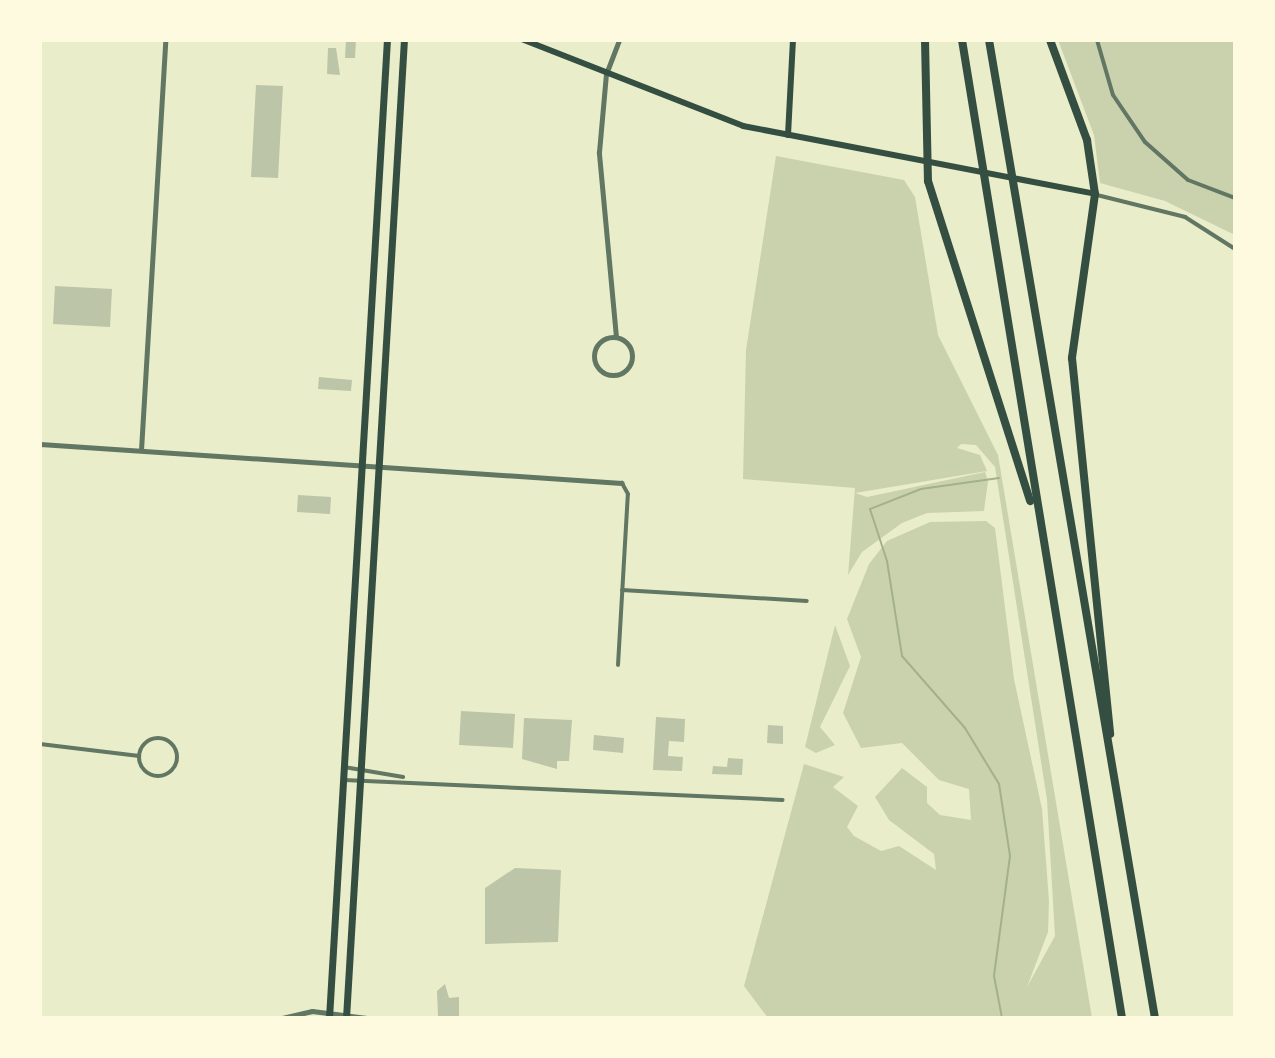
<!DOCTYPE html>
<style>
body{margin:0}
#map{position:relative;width:1275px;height:1058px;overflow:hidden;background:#e9edc9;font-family:Lato,sans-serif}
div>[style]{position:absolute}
.green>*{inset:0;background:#cad2ad}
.stream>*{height:2px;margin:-1px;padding:0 1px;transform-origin:1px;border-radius:1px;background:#a3b18a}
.building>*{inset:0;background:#bcc5a7}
.minor>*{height:4px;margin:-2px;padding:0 2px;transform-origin:2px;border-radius:2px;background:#617663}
.minor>.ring{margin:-2px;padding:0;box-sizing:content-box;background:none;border:4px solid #617663;border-radius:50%}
.tertiary>*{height:5px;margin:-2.5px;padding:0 2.5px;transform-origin:2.5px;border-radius:2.5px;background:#617663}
.tertiary>.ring{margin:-2.5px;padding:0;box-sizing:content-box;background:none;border:5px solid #617663;border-radius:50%}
.secondary>*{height:6px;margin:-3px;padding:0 3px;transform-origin:3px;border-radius:3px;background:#344e41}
.primary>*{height:7px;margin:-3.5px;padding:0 3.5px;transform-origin:3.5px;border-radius:3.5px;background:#344e41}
.motorway>*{height:8px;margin:-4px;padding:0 4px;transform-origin:4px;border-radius:4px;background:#344e41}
span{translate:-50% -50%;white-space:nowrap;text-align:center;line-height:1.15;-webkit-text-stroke:6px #fefae0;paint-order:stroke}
.frame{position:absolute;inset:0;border:42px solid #fefae0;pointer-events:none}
</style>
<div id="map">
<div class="green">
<div style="clip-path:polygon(1058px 40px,1235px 40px,1235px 235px,1165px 201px,1100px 183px,1094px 135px)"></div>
<div style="clip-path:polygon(776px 156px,904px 180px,915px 197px,938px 335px,998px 455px,1092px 1018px,768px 1018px,744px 986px,804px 764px,844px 777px,833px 787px,858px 806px,847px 827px,854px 836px,881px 851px,899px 846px,936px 870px,934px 854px,889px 820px,875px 797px,902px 768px,927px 787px,927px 803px,940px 815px,971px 820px,969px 789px,939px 780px,902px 743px,861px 748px,843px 713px,861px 657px,847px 619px,869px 564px,887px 541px,930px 522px,986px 521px,995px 528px,1014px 679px,1042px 809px,1049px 901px,1048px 932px,1027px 987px,1055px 936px,1047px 800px,995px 467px,976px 445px,961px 444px,957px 448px,980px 455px,987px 471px,855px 493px,867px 497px,985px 472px,988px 481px,984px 511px,927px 513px,902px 523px,862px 552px,848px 575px,855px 488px,743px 479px,746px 350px)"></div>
<div style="clip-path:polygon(835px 625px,850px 666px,820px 727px,835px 745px,816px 753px,805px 747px)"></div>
</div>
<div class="stream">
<div style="left:999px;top:478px;width:79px;rotate:172deg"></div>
<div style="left:921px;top:489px;width:55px;rotate:158.6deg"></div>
<div style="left:870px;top:509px;width:55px;rotate:71.9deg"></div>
<div style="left:887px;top:561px;width:96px;rotate:81deg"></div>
<div style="left:902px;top:656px;width:96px;rotate:48.8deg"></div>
<div style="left:965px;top:728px;width:66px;rotate:58.7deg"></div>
<div style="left:999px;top:784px;width:73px;rotate:81.3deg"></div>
<div style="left:1010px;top:856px;width:121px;rotate:97.6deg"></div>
<div style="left:994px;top:976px;width:43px;rotate:79.2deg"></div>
</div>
<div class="building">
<div style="clip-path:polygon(346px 40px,356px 40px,355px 58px,345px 58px)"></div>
<div style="clip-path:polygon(328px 48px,336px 48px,340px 75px,327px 74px)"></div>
<div style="clip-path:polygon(256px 85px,283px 86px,278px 178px,251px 177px)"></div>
<div style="clip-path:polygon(55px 286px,112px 289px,110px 327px,53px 324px)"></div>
<div style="clip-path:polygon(319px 377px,352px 380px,351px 391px,318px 389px)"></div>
<div style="clip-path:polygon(298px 495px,331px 497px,330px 514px,297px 512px)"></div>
<div style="clip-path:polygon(461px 711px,515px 714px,513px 748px,459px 745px)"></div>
<div style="clip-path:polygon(656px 717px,685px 719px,684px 742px,669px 741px,668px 756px,683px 757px,682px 771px,653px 770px)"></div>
<div style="clip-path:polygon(524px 718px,572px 720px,569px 761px,557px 761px,557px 769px,522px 759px)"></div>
<div style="clip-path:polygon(768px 725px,783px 726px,783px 744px,767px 743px)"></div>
<div style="clip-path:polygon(594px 735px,624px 738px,623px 753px,593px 750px)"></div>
<div style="clip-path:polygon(728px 758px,743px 759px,742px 775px,712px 774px,713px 766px,727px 767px)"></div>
<div style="clip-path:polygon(515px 868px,561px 870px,558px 942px,485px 944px,485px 888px)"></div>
<div style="clip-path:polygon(445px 984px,449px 998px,459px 997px,459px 1018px,438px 1016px,437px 991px)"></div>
</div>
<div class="minor">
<div style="left:1097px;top:40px;width:57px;rotate:73.8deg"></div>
<div style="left:1113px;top:95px;width:57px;rotate:55.8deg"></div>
<div style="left:1145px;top:142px;width:57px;rotate:41.5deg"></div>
<div style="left:1188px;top:180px;width:50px;rotate:21deg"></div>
<div style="left:1097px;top:195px;width:91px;rotate:14deg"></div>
<div style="left:1185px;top:217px;width:59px;rotate:32.6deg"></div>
<div style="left:622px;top:590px;width:185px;rotate:3.4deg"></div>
<div style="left:618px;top:665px;width:171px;rotate:-86.7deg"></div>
<div style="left:628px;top:494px;width:13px;rotate:-119deg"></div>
<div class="ring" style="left:139px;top:738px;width:34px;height:34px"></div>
<div style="left:40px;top:744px;width:100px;rotate:6.9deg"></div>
<div style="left:344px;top:767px;width:60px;rotate:9.6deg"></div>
<div style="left:344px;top:780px;width:439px;rotate:2.6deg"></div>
</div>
<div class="tertiary">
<div style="left:616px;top:337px;width:186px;rotate:-95.3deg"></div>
<div style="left:599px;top:152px;width:78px;rotate:-84.9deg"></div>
<div style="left:606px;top:74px;width:36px;rotate:-69deg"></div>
<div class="ring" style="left:594px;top:337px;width:33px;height:33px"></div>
<div style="left:40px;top:444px;width:583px;rotate:3.83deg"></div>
<div style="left:141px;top:450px;width:411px;rotate:-86.6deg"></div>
<div style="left:282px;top:1018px;width:31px;rotate:-13deg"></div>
<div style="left:312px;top:1011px;width:55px;rotate:7.3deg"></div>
</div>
<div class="secondary">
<div style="left:524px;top:40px;width:235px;rotate:21.4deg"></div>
<div style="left:743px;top:126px;width:359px;rotate:10.9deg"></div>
<div style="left:788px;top:135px;width:95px;rotate:-87deg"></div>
</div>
<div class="primary">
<div style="left:329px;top:1018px;width:980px;rotate:-86.61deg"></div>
<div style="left:346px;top:1018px;width:980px;rotate:-86.61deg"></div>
</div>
<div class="motorway">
<div style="left:925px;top:40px;width:141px;rotate:88.8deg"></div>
<div style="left:928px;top:181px;width:336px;rotate:72.3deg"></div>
<div style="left:962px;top:40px;width:991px;rotate:80.71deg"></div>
<div style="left:989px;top:40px;width:992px;rotate:80.37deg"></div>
<div style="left:1050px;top:40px;width:107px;rotate:69.7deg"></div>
<div style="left:1087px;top:140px;width:55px;rotate:81.6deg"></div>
<div style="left:1095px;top:194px;width:166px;rotate:98deg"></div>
<div style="left:1072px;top:358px;width:378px;rotate:84.2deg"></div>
</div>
<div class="frame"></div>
</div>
